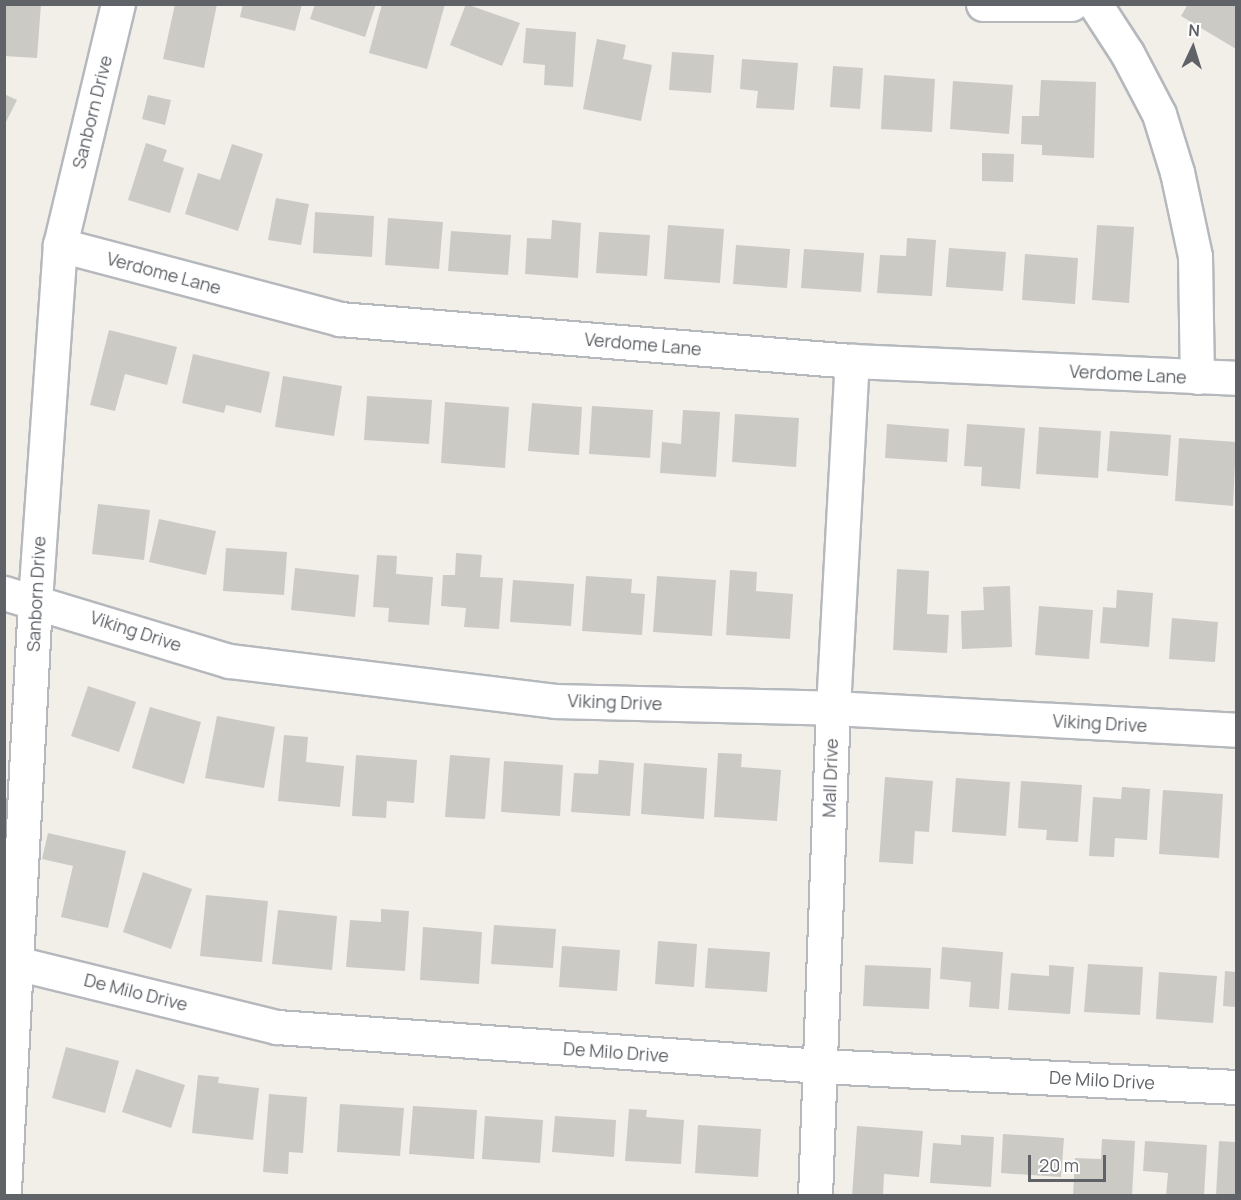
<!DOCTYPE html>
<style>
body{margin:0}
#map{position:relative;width:1241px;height:1200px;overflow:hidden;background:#f1efe8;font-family:Manrope,sans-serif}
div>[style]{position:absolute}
.building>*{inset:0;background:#cccac5}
.roads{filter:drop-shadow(2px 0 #b5b8bc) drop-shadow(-2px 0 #b5b8bc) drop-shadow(0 2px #b5b8bc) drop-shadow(0 -2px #b5b8bc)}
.minor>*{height:33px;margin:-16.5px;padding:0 16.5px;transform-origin:16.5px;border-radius:16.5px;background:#fff}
span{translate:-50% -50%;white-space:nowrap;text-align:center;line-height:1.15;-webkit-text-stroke:4.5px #fff;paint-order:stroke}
.street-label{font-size:18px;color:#5f6368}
.frame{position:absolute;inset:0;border:6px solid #5f6368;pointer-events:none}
.north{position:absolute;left:1163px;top:18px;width:60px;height:60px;-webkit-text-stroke:4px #fff;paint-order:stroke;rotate:4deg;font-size:16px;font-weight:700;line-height:24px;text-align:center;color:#5f6368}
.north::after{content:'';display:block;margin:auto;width:21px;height:27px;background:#5f6368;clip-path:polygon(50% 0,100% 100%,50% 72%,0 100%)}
.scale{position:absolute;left:1028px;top:1155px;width:78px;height:27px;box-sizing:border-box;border:3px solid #5f6368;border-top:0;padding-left:8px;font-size:18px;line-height:21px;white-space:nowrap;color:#5f6368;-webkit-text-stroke:4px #fff;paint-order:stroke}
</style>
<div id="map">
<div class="building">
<div style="clip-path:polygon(4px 4px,41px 4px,37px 58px,4px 56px)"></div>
<div style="clip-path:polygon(175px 4px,217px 4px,204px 68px,163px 59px)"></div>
<div style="clip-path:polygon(243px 4px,302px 4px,295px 31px,240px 17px)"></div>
<div style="clip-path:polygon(315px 4px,376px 4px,365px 37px,310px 19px)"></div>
<div style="clip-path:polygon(382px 4px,445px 4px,427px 69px,369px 53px)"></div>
<div style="clip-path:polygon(466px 4px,520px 23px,502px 66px,450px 45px)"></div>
<div style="clip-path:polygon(1188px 4px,1236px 4px,1236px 49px,1181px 16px)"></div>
<div style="clip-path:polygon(526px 28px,576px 32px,573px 87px,544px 85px,545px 65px,523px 63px)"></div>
<div style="clip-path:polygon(597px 39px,626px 45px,623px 59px,652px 65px,641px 121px,583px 109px)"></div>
<div style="clip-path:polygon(672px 52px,714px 55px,711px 93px,669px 90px)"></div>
<div style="clip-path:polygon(742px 59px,798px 63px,794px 110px,756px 108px,758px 91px,740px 89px)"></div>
<div style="clip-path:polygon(833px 66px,863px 68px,860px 109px,830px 107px)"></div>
<div style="clip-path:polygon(884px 75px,935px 79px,932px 132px,881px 129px)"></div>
<div style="clip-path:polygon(1041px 80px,1096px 82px,1094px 158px,1042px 155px,1042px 145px,1021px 144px,1022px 116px,1039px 116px)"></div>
<div style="clip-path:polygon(953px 81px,1013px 85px,1009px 134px,950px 129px)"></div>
<div style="clip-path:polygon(4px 94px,17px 100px,4px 126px)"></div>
<div style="clip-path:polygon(148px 95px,171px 100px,165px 125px,142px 119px)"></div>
<div style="clip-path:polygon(146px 143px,167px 150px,163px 161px,184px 168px,170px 213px,128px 200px)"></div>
<div style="clip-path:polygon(232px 144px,263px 154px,238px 231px,185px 214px,198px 173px,220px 180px)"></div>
<div style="clip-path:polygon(982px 153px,1014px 154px,1013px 182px,982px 181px)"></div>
<div style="clip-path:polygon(276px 198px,309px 204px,301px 245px,268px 240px)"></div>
<div style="clip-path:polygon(315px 212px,374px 216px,372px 257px,313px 253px)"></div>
<div style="clip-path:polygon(388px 218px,443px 222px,439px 269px,385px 265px)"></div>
<div style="clip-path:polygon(552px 220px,581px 223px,578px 278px,525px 274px,527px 238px,551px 239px)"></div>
<div style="clip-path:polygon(668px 225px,724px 229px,720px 283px,664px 279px)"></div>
<div style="clip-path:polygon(1097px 225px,1134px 227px,1129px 303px,1092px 300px)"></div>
<div style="clip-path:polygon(451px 231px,511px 235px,508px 275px,448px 271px)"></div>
<div style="clip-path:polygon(599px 232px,650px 235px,647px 276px,596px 273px)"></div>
<div style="clip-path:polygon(907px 238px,936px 240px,932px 296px,877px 293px,880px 255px,906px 256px)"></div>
<div style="clip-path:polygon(736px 245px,790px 249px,787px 288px,733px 284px)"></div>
<div style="clip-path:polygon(949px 248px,1006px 252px,1003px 291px,946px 287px)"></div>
<div style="clip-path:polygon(804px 249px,864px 253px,861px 292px,801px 288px)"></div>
<div style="clip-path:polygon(1025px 254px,1078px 258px,1075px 304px,1022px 300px)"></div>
<div style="clip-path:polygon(109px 330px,177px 347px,167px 385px,125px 374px,115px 411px,90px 405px)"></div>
<div style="clip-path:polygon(193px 354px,270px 372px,261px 413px,226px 405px,224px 413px,182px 403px)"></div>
<div style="clip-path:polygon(283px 376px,342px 386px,334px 436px,275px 427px)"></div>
<div style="clip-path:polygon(367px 396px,432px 400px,429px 444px,364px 440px)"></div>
<div style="clip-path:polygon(445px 402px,509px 407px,505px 468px,441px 463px)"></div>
<div style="clip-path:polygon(532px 403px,582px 407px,579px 455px,528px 451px)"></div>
<div style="clip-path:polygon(592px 406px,653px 410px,650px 458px,589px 454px)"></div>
<div style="clip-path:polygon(683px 410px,720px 412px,716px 477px,660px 473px,662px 442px,681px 444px)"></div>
<div style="clip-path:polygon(735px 414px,799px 418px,796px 467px,732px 462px)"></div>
<div style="clip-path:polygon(887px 424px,949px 429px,947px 462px,885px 458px)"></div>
<div style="clip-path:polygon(967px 424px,1025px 428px,1020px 489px,981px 486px,982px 467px,964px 466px)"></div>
<div style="clip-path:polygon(1039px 427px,1101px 431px,1098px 478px,1036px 474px)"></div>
<div style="clip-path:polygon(1110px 431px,1171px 435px,1168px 476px,1107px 471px)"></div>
<div style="clip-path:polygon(1179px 438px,1236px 442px,1233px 506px,1175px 501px)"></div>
<div style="clip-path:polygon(98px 504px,150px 510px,144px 560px,92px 554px)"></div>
<div style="clip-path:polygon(159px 519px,216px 531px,206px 575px,149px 562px)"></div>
<div style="clip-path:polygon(226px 548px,287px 552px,284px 595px,223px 591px)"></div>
<div style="clip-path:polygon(456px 553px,482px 555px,480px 577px,503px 578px,499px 629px,464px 627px,466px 608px,441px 606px,443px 575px,455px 575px)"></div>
<div style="clip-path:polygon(377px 555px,397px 556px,396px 574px,433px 577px,429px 625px,388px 622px,389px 608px,373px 607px)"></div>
<div style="clip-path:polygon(295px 568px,359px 575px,355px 617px,291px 610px)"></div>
<div style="clip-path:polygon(897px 569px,929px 571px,927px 614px,949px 615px,947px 653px,893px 650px)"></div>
<div style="clip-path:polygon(730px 570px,757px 572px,756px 591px,793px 594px,790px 639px,726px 635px)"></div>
<div style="clip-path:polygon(586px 576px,632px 579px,631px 593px,645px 594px,642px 635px,582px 631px)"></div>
<div style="clip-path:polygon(657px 576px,716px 580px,712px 636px,653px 632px)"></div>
<div style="clip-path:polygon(513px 580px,574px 584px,571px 626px,510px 622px)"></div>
<div style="clip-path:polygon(1010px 586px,1012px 647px,962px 649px,961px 611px,984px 610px,983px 587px)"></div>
<div style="clip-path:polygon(1117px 590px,1153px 593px,1149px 647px,1100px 643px,1103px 607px,1116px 608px)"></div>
<div style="clip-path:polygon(1039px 606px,1093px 610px,1089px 659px,1035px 655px)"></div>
<div style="clip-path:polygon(1172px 618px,1218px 622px,1215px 662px,1169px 659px)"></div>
<div style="clip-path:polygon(88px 686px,136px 702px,119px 752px,71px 736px)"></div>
<div style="clip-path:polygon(150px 707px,201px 722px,184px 784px,132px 768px)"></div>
<div style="clip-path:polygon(217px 716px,275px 727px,264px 788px,205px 778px)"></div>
<div style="clip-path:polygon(284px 735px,308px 737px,306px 762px,344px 766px,340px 807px,278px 801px)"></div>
<div style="clip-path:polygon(718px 753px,742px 754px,741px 767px,781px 770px,777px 821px,714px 817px)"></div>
<div style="clip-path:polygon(356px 755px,417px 760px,414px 803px,387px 801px,386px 818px,352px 816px)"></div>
<div style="clip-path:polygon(450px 755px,490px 758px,485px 819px,445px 817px)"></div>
<div style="clip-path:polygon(599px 760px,634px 763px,630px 816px,571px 812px,574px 773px,598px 774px)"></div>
<div style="clip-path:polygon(504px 761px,563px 765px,560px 816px,501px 812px)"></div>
<div style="clip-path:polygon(644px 763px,707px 768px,704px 819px,641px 814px)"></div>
<div style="clip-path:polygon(885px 777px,933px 781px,929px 832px,915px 831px,913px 864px,879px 862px)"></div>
<div style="clip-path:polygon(956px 778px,1010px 782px,1006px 836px,952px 832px)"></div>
<div style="clip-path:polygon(1021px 781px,1082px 785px,1078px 842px,1046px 840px,1047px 830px,1018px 828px)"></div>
<div style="clip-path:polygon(1122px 787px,1150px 789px,1147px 840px,1115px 838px,1114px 857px,1089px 856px,1093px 797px,1121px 799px)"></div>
<div style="clip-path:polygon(1163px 790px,1223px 794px,1219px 858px,1159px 854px)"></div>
<div style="clip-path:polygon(48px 833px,126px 851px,108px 928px,61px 917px,73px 866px,42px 859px)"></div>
<div style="clip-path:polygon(143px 872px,192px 889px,171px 949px,123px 932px)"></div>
<div style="clip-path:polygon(206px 895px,268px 901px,262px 962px,200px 956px)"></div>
<div style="clip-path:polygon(381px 909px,409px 911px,405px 971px,346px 967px,350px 920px,381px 922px)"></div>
<div style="clip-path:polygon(278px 910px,337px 916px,332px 970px,272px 964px)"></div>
<div style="clip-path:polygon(494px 925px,556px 929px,553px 968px,491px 964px)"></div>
<div style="clip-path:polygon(423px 927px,482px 932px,479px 984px,420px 980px)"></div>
<div style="clip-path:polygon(658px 941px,697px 944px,694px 987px,655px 984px)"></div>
<div style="clip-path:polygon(562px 946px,620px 950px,617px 991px,559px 987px)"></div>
<div style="clip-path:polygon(942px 947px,1003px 952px,999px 1009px,969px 1007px,971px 982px,940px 979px)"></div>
<div style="clip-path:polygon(708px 948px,770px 952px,767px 992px,705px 988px)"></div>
<div style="clip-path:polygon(1088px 964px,1143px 967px,1140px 1015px,1084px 1012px)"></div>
<div style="clip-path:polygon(865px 965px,931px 968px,929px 1009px,863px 1006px)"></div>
<div style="clip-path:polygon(1049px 965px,1074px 967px,1070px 1014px,1008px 1010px,1011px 973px,1049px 976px)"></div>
<div style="clip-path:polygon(1225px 971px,1236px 972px,1236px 1007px,1223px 1006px)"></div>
<div style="clip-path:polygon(1159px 972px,1217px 976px,1213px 1023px,1156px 1019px)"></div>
<div style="clip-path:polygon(66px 1047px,119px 1061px,105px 1113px,52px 1098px)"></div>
<div style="clip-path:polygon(136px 1069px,185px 1085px,171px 1128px,122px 1112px)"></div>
<div style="clip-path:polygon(198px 1075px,219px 1077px,218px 1083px,259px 1088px,253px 1140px,192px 1133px)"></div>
<div style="clip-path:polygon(269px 1094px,307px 1097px,303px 1153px,289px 1152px,288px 1174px,263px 1172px)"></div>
<div style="clip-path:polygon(340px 1104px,404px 1108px,400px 1156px,337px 1152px)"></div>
<div style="clip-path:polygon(413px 1106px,477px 1110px,474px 1159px,409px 1154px)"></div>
<div style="clip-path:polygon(629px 1109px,647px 1110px,646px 1117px,684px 1120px,681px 1164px,625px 1161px)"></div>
<div style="clip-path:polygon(485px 1116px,543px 1120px,540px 1163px,482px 1159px)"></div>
<div style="clip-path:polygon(555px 1116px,616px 1120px,614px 1157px,552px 1152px)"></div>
<div style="clip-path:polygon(698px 1125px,761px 1129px,758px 1177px,695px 1173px)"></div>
<div style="clip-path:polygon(857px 1126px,923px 1131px,919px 1177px,884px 1174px,883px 1196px,852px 1196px)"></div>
<div style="clip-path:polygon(1003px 1134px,1064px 1138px,1061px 1177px,1001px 1173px)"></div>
<div style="clip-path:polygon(961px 1135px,994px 1137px,991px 1187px,930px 1183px,933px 1143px,961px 1145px)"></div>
<div style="clip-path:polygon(1102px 1139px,1135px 1141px,1132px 1196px,1073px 1196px,1075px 1158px,1101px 1159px)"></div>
<div style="clip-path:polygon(1145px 1141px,1207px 1145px,1204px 1196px,1166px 1196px,1168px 1173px,1143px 1171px)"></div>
<div style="clip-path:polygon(1219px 1141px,1236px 1142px,1236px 1196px,1216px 1196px)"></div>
</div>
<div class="roads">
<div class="minor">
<div style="left:983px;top:4px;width:88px"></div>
<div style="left:1095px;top:4px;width:59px;rotate:56.9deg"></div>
<div style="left:1127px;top:53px;width:69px;rotate:62.3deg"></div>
<div style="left:1159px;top:114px;width:61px;rotate:72.8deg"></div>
<div style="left:1177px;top:172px;width:86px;rotate:77.9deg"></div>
<div style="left:1195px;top:256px;width:121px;rotate:89.1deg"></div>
<div style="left:60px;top:245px;width:290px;rotate:14.8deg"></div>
<div style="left:340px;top:319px;width:514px;rotate:4.69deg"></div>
<div style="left:852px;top:361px;width:384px;rotate:2.5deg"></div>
<div style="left:4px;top:593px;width:235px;rotate:16.8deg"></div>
<div style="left:229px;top:661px;width:328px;rotate:7deg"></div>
<div style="left:555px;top:701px;width:278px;rotate:1.4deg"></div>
<div style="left:833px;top:708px;width:404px;rotate:3.1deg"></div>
<div style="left:4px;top:960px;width:281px;rotate:13.8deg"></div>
<div style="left:277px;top:1027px;width:545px;rotate:4.1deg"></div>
<div style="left:821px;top:1066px;width:416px;rotate:2.9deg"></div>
<div style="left:4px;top:1190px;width:590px;rotate:-86.99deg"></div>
<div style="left:35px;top:601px;width:357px;rotate:-86deg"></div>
<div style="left:60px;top:245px;width:248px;rotate:-76.5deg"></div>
<div style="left:815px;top:1196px;width:488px;rotate:-87.9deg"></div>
<div style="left:833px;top:708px;width:348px;rotate:-86.9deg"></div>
</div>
</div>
<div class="street-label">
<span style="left:92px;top:112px;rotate:-76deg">Sanborn Drive</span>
<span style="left:164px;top:273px;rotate:15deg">Verdome Lane</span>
<span style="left:643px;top:344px;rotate:5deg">Verdome Lane</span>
<span style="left:1128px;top:374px;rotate:3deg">Verdome Lane</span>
<span style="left:36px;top:594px;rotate:-87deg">Sanborn Drive</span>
<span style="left:136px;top:631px;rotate:18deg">Viking Drive</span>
<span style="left:615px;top:702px;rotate:2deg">Viking Drive</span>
<span style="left:1100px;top:723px;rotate:3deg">Viking Drive</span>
<span style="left:830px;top:778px;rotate:-88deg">Mall Drive</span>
<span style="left:136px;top:992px;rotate:14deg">De Milo Drive</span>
<span style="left:616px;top:1052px;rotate:4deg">De Milo Drive</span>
<span style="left:1102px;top:1080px;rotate:3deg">De Milo Drive</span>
</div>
<div class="frame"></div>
<div class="north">N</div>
<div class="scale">20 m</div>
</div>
